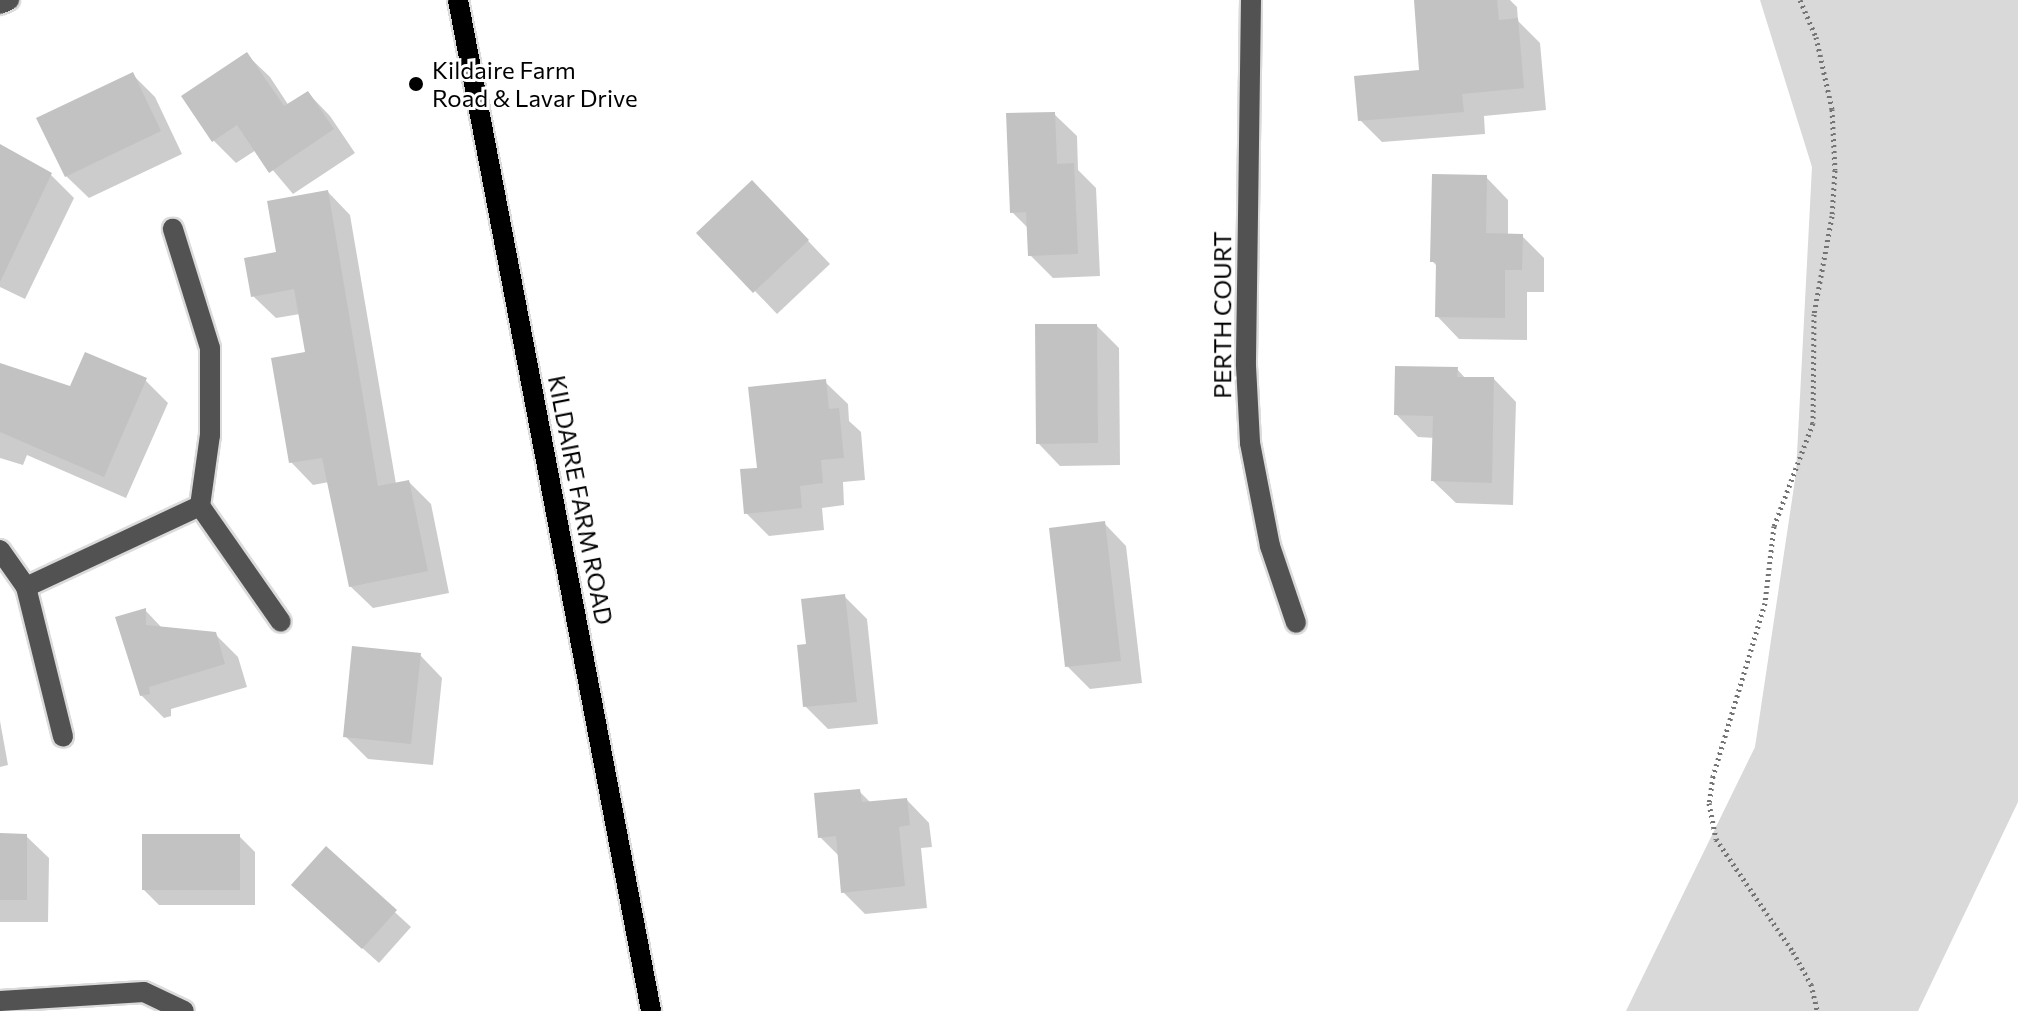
<!DOCTYPE html>
<style>
body{margin:0}
#map{position:relative;width:2018px;height:1011px;overflow:hidden;background:#fff;font-family:Commissioner,sans-serif}
div>[style]{position:absolute}
.green>*{inset:0;background:#d9d9d9}
.shadow>*{inset:0;background:#0003}
.building>*{inset:0;background:#c2c2c2}
.path>*{height:5px;margin-top:-2.5px;transform-origin:0;background:repeating-linear-gradient(90deg,#747474 0 2px,transparent 0 6px)}
.roads{filter:drop-shadow(2px 0 #dbdbdb) drop-shadow(-2px 0 #dbdbdb) drop-shadow(0 2px #dbdbdb) drop-shadow(0 -2px #dbdbdb)}
.minor>*{height:20px;margin:-10px;padding:0 10px;transform-origin:10px;border-radius:10px;background:#525252}
.major>*{height:20px;margin:-10px;padding:0 10px;transform-origin:10px;border-radius:10px;background:#000}
.dots>*{width:22px;height:22px;translate:-50% -50%;box-sizing:border-box;border:4px solid #fff;border-radius:50%}
span{translate:-50% -50%;white-space:nowrap;text-align:center;line-height:1.15;-webkit-text-stroke:6px #fff;paint-order:stroke}
.poi-label{font-size:24px;color:#000}
.left{translate:0 -50%;text-align:left}
.street-label{font-size:24px;color:#000}
</style>
<div id="map">
<div class="green">
<div style="clip-path:polygon(1760px 0,2018px 0,2018px 802px,1918px 1011px,1626px 1011px,1755px 747px,1796px 473px,1812px 167px)"></div>
</div>
<div class="shadow">
<div style="clip-path:polygon(1416px 0,1510px 0,1517px 7px,1518px 21px,1540px 43px,1546px 110px,1484px 116px,1485px 134px,1382px 142px,1360px 120px,1422px 72px)"></div>
<div style="clip-path:polygon(247px 55px,270px 77px,289px 106px,308px 93px,330px 116px,355px 153px,293px 194px,256px 150px,236px 163px,214px 141px,184px 97px)"></div>
<div style="clip-path:polygon(132px 74px,155px 97px,182px 154px,89px 198px,66px 176px)"></div>
<div style="clip-path:polygon(1054px 114px,1077px 136px,1078px 170px,1096px 188px,1100px 276px,1053px 278px,1030px 255px,1029px 229px,1012px 212px)"></div>
<div style="clip-path:polygon(0 147px,51px 175px,74px 198px,25px 299px,0 287px)"></div>
<div style="clip-path:polygon(1486px 177px,1508px 200px,1508px 235px,1522px 236px,1544px 258px,1544px 292px,1527px 292px,1527px 340px,1459px 339px,1437px 316px,1438px 267px,1432px 261px)"></div>
<div style="clip-path:polygon(328px 192px,350px 215px,396px 484px,409px 482px,431px 504px,449px 593px,373px 608px,350px 586px,329px 482px,313px 485px,291px 462px,307px 354px,300px 314px,276px 318px,253px 296px,278px 253px)"></div>
<div style="clip-path:polygon(774px 205px,830px 264px,777px 314px,755px 291px)"></div>
<div style="clip-path:polygon(1097px 326px,1119px 348px,1120px 465px,1060px 466px,1038px 443px)"></div>
<div style="clip-path:polygon(0 365px,71px 388px,145px 380px,168px 403px,126px 498px,27px 455px,23px 465px,0 458px)"></div>
<div style="clip-path:polygon(1457px 369px,1466px 379px,1494px 379px,1516px 402px,1513px 505px,1456px 503px,1433px 481px,1435px 438px,1418px 437px,1396px 414px)"></div>
<div style="clip-path:polygon(825px 382px,848px 404px,849px 421px,861px 432px,865px 480px,843px 482px,844px 505px,822px 508px,824px 530px,769px 536px,746px 513px,760px 470px)"></div>
<div style="clip-path:polygon(1104px 523px,1126px 546px,1142px 683px,1090px 689px,1067px 666px)"></div>
<div style="clip-path:polygon(845px 597px,867px 619px,878px 724px,828px 729px,805px 706px,808px 646px)"></div>
<div style="clip-path:polygon(145px 610px,163px 629px,215px 634px,238px 657px,247px 687px,171px 709px,171px 716px,164px 718px,141px 695px)"></div>
<div style="clip-path:polygon(420px 655px,442px 678px,433px 765px,368px 759px,345px 736px)"></div>
<div style="clip-path:polygon(0 721px,8px 765px,0 767px)"></div>
<div style="clip-path:polygon(859px 791px,872px 804px,907px 800px,929px 823px,932px 847px,921px 848px,927px 908px,865px 914px,843px 892px,840px 857px,820px 837px)"></div>
<div style="clip-path:polygon(0 835px,26px 836px,49px 858px,48px 922px,0 922px)"></div>
<div style="clip-path:polygon(239px 836px,255px 852px,255px 905px,159px 905px,144px 890px)"></div>
<div style="clip-path:polygon(326px 849px,411px 927px,379px 963px,309px 900px)"></div>
</div>
<div class="building">
<div style="clip-path:polygon(1414px 0,1497px 0,1499px 20px,1518px 18px,1524px 88px,1462px 94px,1464px 112px,1358px 121px,1354px 76px,1419px 70px)"></div>
<div style="clip-path:polygon(247px 52px,284px 106px,308px 91px,334px 129px,269px 173px,237px 125px,212px 142px,181px 96px)"></div>
<div style="clip-path:polygon(133px 72px,161px 131px,65px 177px,36px 118px)"></div>
<div style="clip-path:polygon(1055px 112px,1057px 164px,1074px 163px,1078px 254px,1028px 256px,1026px 212px,1010px 213px,1006px 113px)"></div>
<div style="clip-path:polygon(0 144px,52px 173px,0 282px)"></div>
<div style="clip-path:polygon(1432px 174px,1487px 175px,1486px 233px,1523px 234px,1522px 270px,1505px 270px,1505px 318px,1435px 317px,1436px 262px,1430px 262px)"></div>
<div style="clip-path:polygon(752px 180px,809px 240px,753px 293px,696px 233px)"></div>
<div style="clip-path:polygon(328px 190px,378px 486px,409px 480px,428px 571px,349px 587px,322px 458px,289px 463px,271px 358px,305px 352px,294px 289px,251px 297px,244px 258px,276px 252px,267px 201px)"></div>
<div style="clip-path:polygon(1035px 324px,1097px 324px,1098px 443px,1036px 444px)"></div>
<div style="clip-path:polygon(85px 352px,147px 378px,104px 477px,0 432px,0 363px,70px 386px)"></div>
<div style="clip-path:polygon(1395px 366px,1458px 367px,1457px 377px,1494px 377px,1492px 483px,1431px 481px,1433px 416px,1394px 415px)"></div>
<div style="clip-path:polygon(826px 379px,829px 409px,839px 408px,844px 458px,821px 460px,823px 483px,800px 486px,802px 508px,744px 514px,740px 469px,757px 468px,748px 387px)"></div>
<div style="clip-path:polygon(1105px 521px,1121px 661px,1065px 667px,1049px 528px)"></div>
<div style="clip-path:polygon(845px 594px,857px 702px,803px 707px,797px 645px,806px 644px,801px 599px)"></div>
<div style="clip-path:polygon(146px 608px,146px 625px,216px 632px,225px 664px,149px 687px,150px 694px,140px 696px,115px 617px)"></div>
<div style="clip-path:polygon(352px 646px,421px 653px,411px 744px,343px 737px)"></div>
<div style="clip-path:polygon(860px 789px,862px 802px,907px 798px,910px 825px,899px 827px,905px 886px,841px 893px,836px 836px,818px 838px,814px 793px)"></div>
<div style="clip-path:polygon(0 833px,27px 834px,27px 900px,0 900px)"></div>
<div style="clip-path:polygon(142px 834px,240px 834px,240px 890px,142px 890px)"></div>
<div style="clip-path:polygon(326px 846px,397px 910px,362px 949px,291px 885px)"></div>
</div>
<div class="path">
<div style="left:1800px;top:0;width:40px;rotate:66.6deg"></div>
<div style="left:1816px;top:37px;width:74px;rotate:77.5deg"></div>
<div style="left:1832px;top:109px;width:61px;rotate:87.2deg"></div>
<div style="left:1835px;top:170px;width:46px;rotate:93.7deg"></div>
<div style="left:1832px;top:216px;width:100px;rotate:100.4deg"></div>
<div style="left:1814px;top:314px;width:109px;rotate:90.5deg"></div>
<div style="left:1813px;top:423px;width:110px;rotate:110.7deg"></div>
<div style="left:1774px;top:526px;width:78px;rotate:96.7deg"></div>
<div style="left:1765px;top:603px;width:181px;rotate:106.7deg"></div>
<div style="left:1713px;top:776px;width:27px;rotate:98deg"></div>
<div style="left:1709px;top:803px;width:37px;rotate:79deg"></div>
<div style="left:1716px;top:839px;width:137px;rotate:55.7deg"></div>
<div style="left:1793px;top:952px;width:37px;rotate:61deg"></div>
<div style="left:1811px;top:984px;width:28px;rotate:77deg"></div>
</div>
<div class="roads">
<div class="minor">
<div style="left:1251px;top:0;width:366px;rotate:90.8deg"></div>
<div style="left:1246px;top:366px;width:77px;rotate:87deg"></div>
<div style="left:1250px;top:443px;width:105px;rotate:79deg"></div>
<div style="left:1270px;top:546px;width:81px;rotate:71.3deg"></div>
<div style="left:0;top:4px;width:10px;rotate:-24deg"></div>
<div style="left:200px;top:506px;width:141px;rotate:55.1deg"></div>
<div style="left:0;top:550px;width:45px;rotate:54.9deg"></div>
<div style="left:26px;top:587px;width:154px;rotate:76.1deg"></div>
<div style="left:26px;top:587px;width:192px;rotate:-25deg"></div>
<div style="left:200px;top:506px;width:72px;rotate:-82deg"></div>
<div style="left:210px;top:435px;width:87px;rotate:-90deg"></div>
<div style="left:210px;top:348px;width:125px;rotate:-107.3deg"></div>
<div style="left:0;top:1001px;width:144px;rotate:-3.6deg"></div>
<div style="left:144px;top:992px;width:44px;rotate:25.4deg"></div>
</div>
<div class="major">
<div style="left:458px;top:0;width:1029px;rotate:79.19deg"></div>
</div>
</div>
<div class="dots">
<div style="left:416px;top:84px;background:#000"></div>
</div>
<div class="poi-label">
<span class="left" style="left:432px;top:84px">Kildaire Farm<br>Road &amp; Lavar Drive</span>
</div>
<div class="street-label">
<span style="left:1222px;top:315px;rotate:-90deg">PERTH COURT</span>
<span style="left:581px;top:500px;rotate:79deg">KILDAIRE FARM ROAD</span>
</div>
</div>
